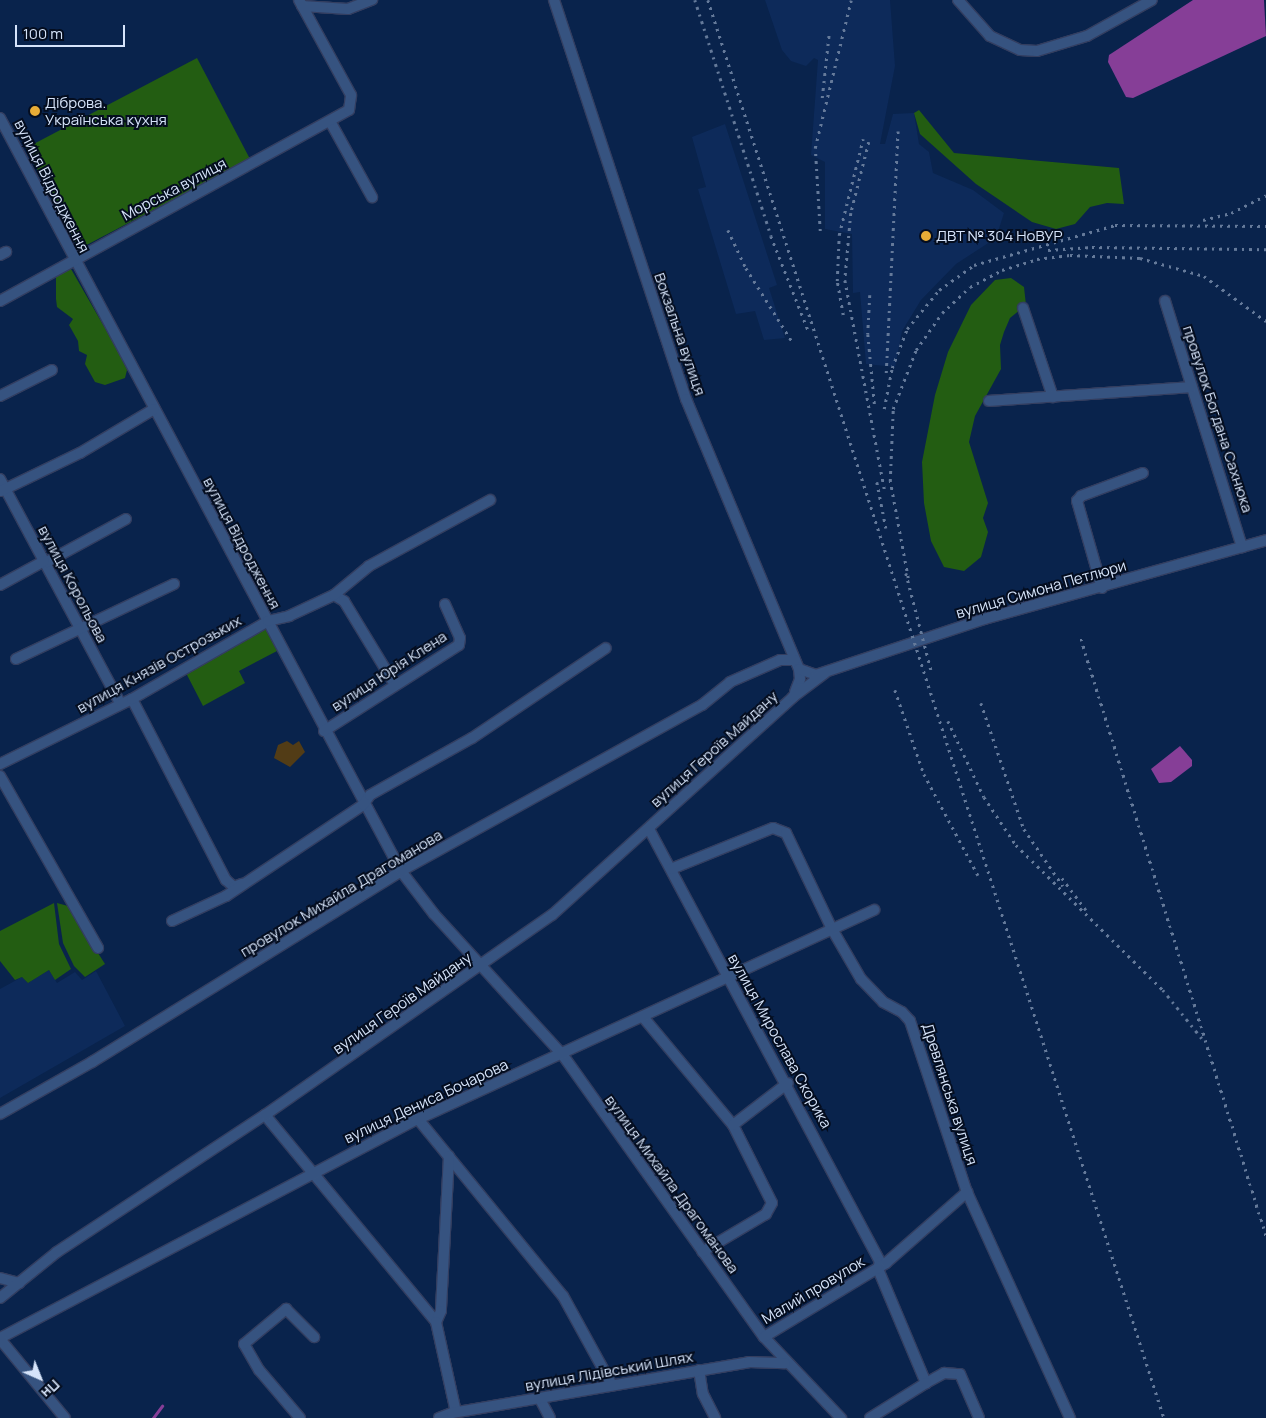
<!DOCTYPE html>
<meta charset="utf-8">
<style>
body{margin:0}
#map{position:relative;width:1266px;height:1418px;overflow:hidden;background:#09234c;font-family:Manrope,sans-serif}
div>[style]{position:absolute}
.built>*{inset:0;background:#0d2a5a}
.green>*{inset:0;background:#235d12}
.water>*{inset:0;background:#863e97}
.stream>*{height:2.5px;margin:-1.25px;padding:0 1.25px;transform-origin:1.25px;border-radius:1.25px;background:#863e97}
.building>*{inset:0;background:#523c16}
.roads{filter:drop-shadow(1px 0 #333e60) drop-shadow(-1px 0 #333e60) drop-shadow(0 1px #333e60) drop-shadow(0 -1px #333e60)}
.minor>*{height:10px;margin:-5px;padding:0 5px;transform-origin:5px;border-radius:5px;background:#365380}
.rail>*{height:2.5px;margin-top:-1.25px;transform-origin:0;background:repeating-linear-gradient(90deg,#657a9a 0 2.5px,transparent 0 7.5px)}
.dots>*{width:14px;height:14px;translate:-50% -50%;box-sizing:border-box;border:2px solid #040d1f;border-radius:50%}
span{translate:-50% -50%;white-space:nowrap;text-align:center;line-height:1.15;-webkit-text-stroke:4px #040d1f;paint-order:stroke}
.poi-label{font-size:15px;color:#d6e4fa}
.left{translate:0 -50%;text-align:left}
.street-label{font-size:15px;color:#d6e4fa}
.north{position:absolute;left:15px;top:1353px;width:50px;height:50px;-webkit-text-stroke:4px #040d1f;paint-order:stroke;rotate:136deg;font-size:14px;font-weight:700;line-height:20px;text-align:center;color:#d6e4fa}
.north::after{content:'';display:block;margin:auto;width:18px;height:22px;background:#d6e4fa;clip-path:polygon(50% 0,100% 100%,50% 72%,0 100%)}
.scale{position:absolute;left:15px;top:25px;width:110px;height:22px;box-sizing:border-box;border:2px solid #d6e4fa;border-top:0;padding-left:6px;font-size:15px;line-height:18px;white-space:nowrap;color:#d6e4fa;-webkit-text-stroke:4px #040d1f;paint-order:stroke}
</style>
<div id="map">
<div class="built">
<div style="clip-path:polygon(765px 0,890px 0,895px 66px,880px 144px,885px 144px,893px 114px,914px 113px,919px 144px,929px 152px,933px 173px,973px 190px,1004px 213px,996px 238px,956px 264px,921px 300px,902px 331px,895px 367px,866px 364px,860px 292px,853px 293px,852px 234px,825px 229px,825px 162px,811px 155px,818px 60px,814px 58px,806px 66px,791px 61px,782px 50px)"></div>
<div style="clip-path:polygon(725px 124px,777px 285px,769px 288px,785px 338px,764px 340px,755px 311px,736px 314px,698px 189px,706px 187px,692px 137px)"></div>
<div style="clip-path:polygon(49px 970px,57px 983px,75px 972px,82px 980px,96px 971px,125px 1026px,0 1098px,0 989px,22px 977px,28px 983px)"></div>
</div>
<div class="green">
<div style="clip-path:polygon(197px 58px,250px 159px,79px 249px,26px 148px)"></div>
<div style="clip-path:polygon(919px 110px,954px 153px,1119px 168px,1124px 204px,1107px 203px,1090px 207px,1075px 224px,1056px 229px,1032px 222px,976px 184px,920px 134px,914px 113px)"></div>
<div style="clip-path:polygon(71px 269px,121px 356px,127px 370px,125px 378px,105px 385px,95px 382px,85px 364px,87px 355px,79px 351px,78px 341px,69px 325px,73px 319px,57px 307px,56px 299px,56px 275px)"></div>
<div style="clip-path:polygon(1011px 278px,1024px 287px,1026px 305px,1010px 318px,1004px 332px,1000px 345px,1001px 369px,975px 416px,969px 442px,988px 503px,983px 518px,988px 532px,981px 557px,964px 571px,944px 567px,931px 541px,924px 503px,922px 462px,935px 395px,948px 352px,971px 305px,995px 280px)"></div>
<div style="clip-path:polygon(266px 629px,277px 651px,239px 671px,245px 683px,203px 706px,186px 673px)"></div>
<div style="clip-path:polygon(54px 903px,59px 944px,71px 969px,55px 980px,49px 970px,28px 983px,22px 977px,15px 980px,0 961px,0 931px)"></div>
<div style="clip-path:polygon(57px 903px,68px 906px,105px 964px,85px 977px,74px 966px,63px 943px)"></div>
</div>
<div class="water">
<div style="clip-path:polygon(1193px 0,1264px 0,1266px 36px,1133px 98px,1126px 97px,1108px 62px,1109px 55px)"></div>
<div style="clip-path:polygon(1180px 746px,1192px 760px,1192px 766px,1171px 782px,1159px 783px,1151px 769px)"></div>
</div>
<div class="stream">
<div style="left:153px;top:1418px;width:15px;rotate:-53deg"></div>
</div>
<div class="building">
<div style="clip-path:polygon(287px 741px,293px 745px,299px 741px,305px 752px,290px 767px,274px 758px,278px 745px)"></div>
</div>
<div class="roads">
<div class="minor">
<div style="left:554px;top:0;width:420px;rotate:71.7deg"></div>
<div style="left:686px;top:399px;width:293px;rotate:67.3deg"></div>
<div style="left:958px;top:0;width:48px;rotate:48.4deg"></div>
<div style="left:990px;top:36px;width:33px;rotate:25deg"></div>
<div style="left:1020px;top:50px;width:17px;rotate:3deg"></div>
<div style="left:1037px;top:51px;width:52px;rotate:-16.7deg"></div>
<div style="left:1087px;top:36px;width:74px;rotate:-29deg"></div>
<div style="left:302px;top:6px;width:46px;rotate:3.7deg"></div>
<div style="left:348px;top:9px;width:26px;rotate:-21deg"></div>
<div style="left:0;top:118px;width:853px;rotate:61.96deg"></div>
<div style="left:401px;top:871px;width:54px;rotate:52.5deg"></div>
<div style="left:434px;top:914px;width:190px;rotate:47.6deg"></div>
<div style="left:562px;top:1054px;width:348px;rotate:54.5deg"></div>
<div style="left:764px;top:1337px;width:112px;rotate:46.5deg"></div>
<div style="left:331px;top:123px;width:85px;rotate:61deg"></div>
<div style="left:0;top:255px;width:7px;rotate:-27deg"></div>
<div style="left:0;top:301px;width:398px;rotate:-28.7deg"></div>
<div style="left:349px;top:110px;width:15px;rotate:-82deg"></div>
<div style="left:351px;top:95px;width:108px;rotate:-118.7deg"></div>
<div style="left:1165px;top:301px;width:258px;rotate:72.6deg"></div>
<div style="left:1023px;top:308px;width:94px;rotate:71.4deg"></div>
<div style="left:0;top:396px;width:58px;rotate:-26.6deg"></div>
<div style="left:989px;top:401px;width:203px;rotate:-3.9deg"></div>
<div style="left:0;top:479px;width:254px;rotate:61.8deg"></div>
<div style="left:1px;top:491px;width:88px;rotate:-25.7deg"></div>
<div style="left:80px;top:453px;width:86px;rotate:-30.7deg"></div>
<div style="left:45px;top:563px;width:92px;rotate:-28.5deg"></div>
<div style="left:0;top:585px;width:50px;rotate:-28.6deg"></div>
<div style="left:1102px;top:588px;width:91px;rotate:-106deg"></div>
<div style="left:1077px;top:501px;width:6px;rotate:-51deg"></div>
<div style="left:1081px;top:496px;width:66px;rotate:-20.4deg"></div>
<div style="left:334px;top:595px;width:12px;rotate:31deg"></div>
<div style="left:344px;top:601px;width:98px;rotate:58.7deg"></div>
<div style="left:16px;top:659px;width:175px;rotate:-25.4deg"></div>
<div style="left:795px;top:692px;width:14px;rotate:-69deg"></div>
<div style="left:800px;top:679px;width:10px;rotate:-96deg"></div>
<div style="left:799px;top:669px;width:18px;rotate:19deg"></div>
<div style="left:816px;top:675px;width:177px;rotate:-18.4deg"></div>
<div style="left:984px;top:619px;width:293px;rotate:-15.6deg"></div>
<div style="left:132px;top:699px;width:204px;rotate:62.6deg"></div>
<div style="left:226px;top:880px;width:11px;rotate:41deg"></div>
<div style="left:234px;top:887px;width:9px;rotate:-21deg"></div>
<div style="left:324px;top:731px;width:160px;rotate:-32.5deg"></div>
<div style="left:459px;top:645px;width:7px;rotate:-82deg"></div>
<div style="left:460px;top:638px;width:37px;rotate:-114deg"></div>
<div style="left:0;top:764px;width:147px;rotate:-26.2deg"></div>
<div style="left:132px;top:699px;width:157px;rotate:-29.8deg"></div>
<div style="left:268px;top:621px;width:22px;rotate:-13deg"></div>
<div style="left:289px;top:616px;width:50px;rotate:-25deg"></div>
<div style="left:334px;top:595px;width:45px;rotate:-39.6deg"></div>
<div style="left:369px;top:566px;width:138px;rotate:-28.6deg"></div>
<div style="left:0;top:776px;width:198px;rotate:60.3deg"></div>
<div style="left:649px;top:829px;width:491px;rotate:61.9deg"></div>
<div style="left:880px;top:1262px;width:7px;rotate:106deg"></div>
<div style="left:878px;top:1269px;width:124px;rotate:67.2deg"></div>
<div style="left:926px;top:1383px;width:21px;rotate:-29deg"></div>
<div style="left:944px;top:1373px;width:16px;rotate:4deg"></div>
<div style="left:960px;top:1374px;width:48px;rotate:66.6deg"></div>
<div style="left:671px;top:869px;width:110px;rotate:-21.9deg"></div>
<div style="left:773px;top:828px;width:14px;rotate:21deg"></div>
<div style="left:786px;top:833px;width:106px;rotate:64.4deg"></div>
<div style="left:832px;top:929px;width:58px;rotate:59.9deg"></div>
<div style="left:861px;top:979px;width:32px;rotate:46deg"></div>
<div style="left:883px;top:1002px;width:21px;rotate:28deg"></div>
<div style="left:902px;top:1012px;width:12px;rotate:48deg"></div>
<div style="left:910px;top:1021px;width:180px;rotate:71.6deg"></div>
<div style="left:967px;top:1192px;width:248px;rotate:65.5deg"></div>
<div style="left:172px;top:921px;width:60px;rotate:-24.8deg"></div>
<div style="left:226px;top:896px;width:164px;rotate:-33.6deg"></div>
<div style="left:363px;top:805px;width:12px;rotate:-55deg"></div>
<div style="left:370px;top:795px;width:117px;rotate:-29.2deg"></div>
<div style="left:472px;top:738px;width:161px;rotate:-33.9deg"></div>
<div style="left:643px;top:1017px;width:141px;rotate:50.2deg"></div>
<div style="left:733px;top:1125px;width:87px;rotate:63.4deg"></div>
<div style="left:772px;top:1203px;width:13px;rotate:119deg"></div>
<div style="left:766px;top:1214px;width:74px;rotate:149.3deg"></div>
<div style="left:0;top:1114px;width:106px;rotate:-29.5deg"></div>
<div style="left:92px;top:1062px;width:363px;rotate:-31.7deg"></div>
<div style="left:401px;top:871px;width:344px;rotate:-28.9deg"></div>
<div style="left:702px;top:705px;width:36px;rotate:-39deg"></div>
<div style="left:730px;top:682px;width:55px;rotate:-23.7deg"></div>
<div style="left:780px;top:660px;width:15px"></div>
<div style="left:265px;top:1115px;width:268px;rotate:50.4deg"></div>
<div style="left:418px;top:1119px;width:229px;rotate:50.7deg"></div>
<div style="left:563px;top:1296px;width:102px;rotate:61.2deg"></div>
<div style="left:733px;top:1125px;width:69px;rotate:-37.4deg"></div>
<div style="left:449px;top:1156px;width:155px;rotate:93deg"></div>
<div style="left:441px;top:1311px;width:12px;rotate:114deg"></div>
<div style="left:436px;top:1322px;width:92px;rotate:77.5deg"></div>
<div style="left:0;top:1278px;width:20px;rotate:15deg"></div>
<div style="left:0;top:1298px;width:73px;rotate:-38.9deg"></div>
<div style="left:57px;top:1252px;width:249px;rotate:-33.4deg"></div>
<div style="left:265px;top:1115px;width:350px;rotate:-34.9deg"></div>
<div style="left:552px;top:915px;width:325px;rotate:-42.1deg"></div>
<div style="left:793px;top:697px;width:40px;rotate:-37deg"></div>
<div style="left:764px;top:1337px;width:143px;rotate:-31.2deg"></div>
<div style="left:886px;top:1263px;width:108px;rotate:-41.2deg"></div>
<div style="left:0;top:1338px;width:472px;rotate:-27.7deg"></div>
<div style="left:418px;top:1119px;width:502px;rotate:-24.62deg"></div>
<div style="left:0;top:1339px;width:102px;rotate:50.6deg"></div>
<div style="left:699px;top:1370px;width:24px;rotate:81deg"></div>
<div style="left:703px;top:1394px;width:27px;rotate:63deg"></div>
<div style="left:540px;top:1399px;width:21px;rotate:62deg"></div>
<div style="left:300px;top:1418px;width:63px;rotate:-130.5deg"></div>
<div style="left:259px;top:1370px;width:30px;rotate:-120deg"></div>
<div style="left:244px;top:1344px;width:55px;rotate:-39.8deg"></div>
<div style="left:286px;top:1309px;width:40px;rotate:45deg"></div>
<div style="left:439px;top:1418px;width:14px;rotate:-21deg"></div>
<div style="left:452px;top:1413px;width:301px;rotate:-9.7deg"></div>
<div style="left:749px;top:1362px;width:36px;rotate:2deg"></div>
<div style="left:870px;top:1418px;width:66px;rotate:-32deg"></div>
</div>
</div>
<div class="rail">
<div style="left:695px;top:0;width:248px;rotate:72.1deg"></div>
<div style="left:771px;top:236px;width:101px;rotate:68.5deg"></div>
<div style="left:708px;top:0;width:1490px;rotate:72.17deg"></div>
<div style="left:822px;top:98px;width:64px;rotate:-83.8deg"></div>
<div style="left:869px;top:142px;width:73px;rotate:104.2deg"></div>
<div style="left:851px;top:213px;width:67px;rotate:95.1deg"></div>
<div style="left:845px;top:280px;width:215px;rotate:79.3deg"></div>
<div style="left:1203px;top:220px;width:29px;rotate:-14deg"></div>
<div style="left:1231px;top:213px;width:39px;rotate:-27deg"></div>
<div style="left:728px;top:230px;width:42px;rotate:64.7deg"></div>
<div style="left:746px;top:268px;width:89px;rotate:57.9deg"></div>
<div style="left:820px;top:231px;width:83px;rotate:-93.4deg"></div>
<div style="left:815px;top:148px;width:152px;rotate:-76.3deg"></div>
<div style="left:1048px;top:250px;width:44px;rotate:-3.9deg"></div>
<div style="left:1092px;top:247px;width:174px;rotate:0.7deg"></div>
<div style="left:870px;top:295px;width:39px;rotate:93deg"></div>
<div style="left:868px;top:334px;width:74px;rotate:84.6deg"></div>
<div style="left:843px;top:315px;width:35px;rotate:-100deg"></div>
<div style="left:837px;top:281px;width:46px;rotate:-87.5deg"></div>
<div style="left:839px;top:235px;width:99px;rotate:-76deg"></div>
<div style="left:886px;top:373px;width:242px;rotate:-87.2deg"></div>
<div style="left:884px;top:409px;width:42px;rotate:-79deg"></div>
<div style="left:892px;top:368px;width:42px;rotate:-69deg"></div>
<div style="left:907px;top:329px;width:50px;rotate:-50.6deg"></div>
<div style="left:939px;top:290px;width:43px;rotate:-35.5deg"></div>
<div style="left:974px;top:265px;width:147px;rotate:-15.8deg"></div>
<div style="left:1115px;top:225px;width:151px;rotate:0.4deg"></div>
<div style="left:877px;top:482px;width:47px;rotate:78.9deg"></div>
<div style="left:906px;top:573px;width:100px;rotate:75.5deg"></div>
<div style="left:908px;top:578px;width:99px;rotate:-100.5deg"></div>
<div style="left:890px;top:481px;width:72px;rotate:-87.6deg"></div>
<div style="left:893px;top:409px;width:63px;rotate:-68.7deg"></div>
<div style="left:916px;top:350px;width:45px;rotate:-54.9deg"></div>
<div style="left:942px;top:313px;width:38px;rotate:-43deg"></div>
<div style="left:970px;top:287px;width:36px;rotate:-28deg"></div>
<div style="left:1002px;top:270px;width:37px;rotate:-17deg"></div>
<div style="left:1037px;top:259px;width:33px;rotate:-7deg"></div>
<div style="left:1070px;top:255px;width:70px;rotate:2.5deg"></div>
<div style="left:1140px;top:258px;width:66px;rotate:15.7deg"></div>
<div style="left:1204px;top:276px;width:77px;rotate:36deg"></div>
<div style="left:1081px;top:639px;width:624px;rotate:72.76deg"></div>
<div style="left:895px;top:690px;width:89px;rotate:71deg"></div>
<div style="left:924px;top:774px;width:115px;rotate:61.9deg"></div>
<div style="left:981px;top:703px;width:133px;rotate:71.2deg"></div>
<div style="left:1024px;top:829px;width:69px;rotate:55.6deg"></div>
<div style="left:948px;top:721px;width:84px;rotate:64.7deg"></div>
<div style="left:984px;top:797px;width:58px;rotate:56.3deg"></div>
<div style="left:1016px;top:845px;width:206px;rotate:44.6deg"></div>
<div style="left:1163px;top:990px;width:65px;rotate:51.2deg"></div>
<div style="left:1062px;top:878px;width:40px;rotate:53deg"></div>
</div>
<div class="dots">
<div style="left:35px;top:111px;background:#e7ac37"></div>
<div style="left:926px;top:236px;background:#e7ac37"></div>
</div>
<div class="poi-label">
<span class="left" style="left:45px;top:111px">Діброва.<br>Українська кухня</span>
<span class="left" style="left:936px;top:236px">ДВТ № 304 НоВУР</span>
</div>
<div class="street-label">
<span style="left:52px;top:186px;rotate:63deg">вулиця Відродження</span>
<span style="left:174px;top:189px;rotate:-28deg">Морська вулиця</span>
<span style="left:680px;top:334px;rotate:71deg">Вокзальна вулиця</span>
<span style="left:1218px;top:419px;rotate:72deg">провулок Богдана Сахнюка</span>
<span style="left:242px;top:543px;rotate:62deg">вулиця Відродження</span>
<span style="left:73px;top:584px;rotate:62deg">вулиця Корольова</span>
<span style="left:1041px;top:589px;rotate:-16deg">вулиця Симона Петлюри</span>
<span style="left:159px;top:664px;rotate:-29deg">вулиця Князів Острозьких</span>
<span style="left:389px;top:671px;rotate:-33deg">вулиця Юрія Клена</span>
<span style="left:714px;top:749px;rotate:-42deg">вулиця Героїв Майдану</span>
<span style="left:341px;top:893px;rotate:-31deg">провулок Михайла Драгоманова</span>
<span style="left:402px;top:1003px;rotate:-35deg">вулиця Героїв Майдану</span>
<span style="left:780px;top:1041px;rotate:61deg">вулиця Мирослава Скорика</span>
<span style="left:950px;top:1094px;rotate:72deg">Древлянська вулиця</span>
<span style="left:426px;top:1101px;rotate:-25deg">вулиця Дениса Бочарова</span>
<span style="left:672px;top:1184px;rotate:54deg">вулиця Михайла Драгоманова</span>
<span style="left:813px;top:1290px;rotate:-31deg">Малий провулок</span>
<span style="left:609px;top:1371px;rotate:-10deg">вулиця Лідівський Шлях</span>
</div>
<div class="north">Пн</div>
<div class="scale">100 m</div>
</div>
